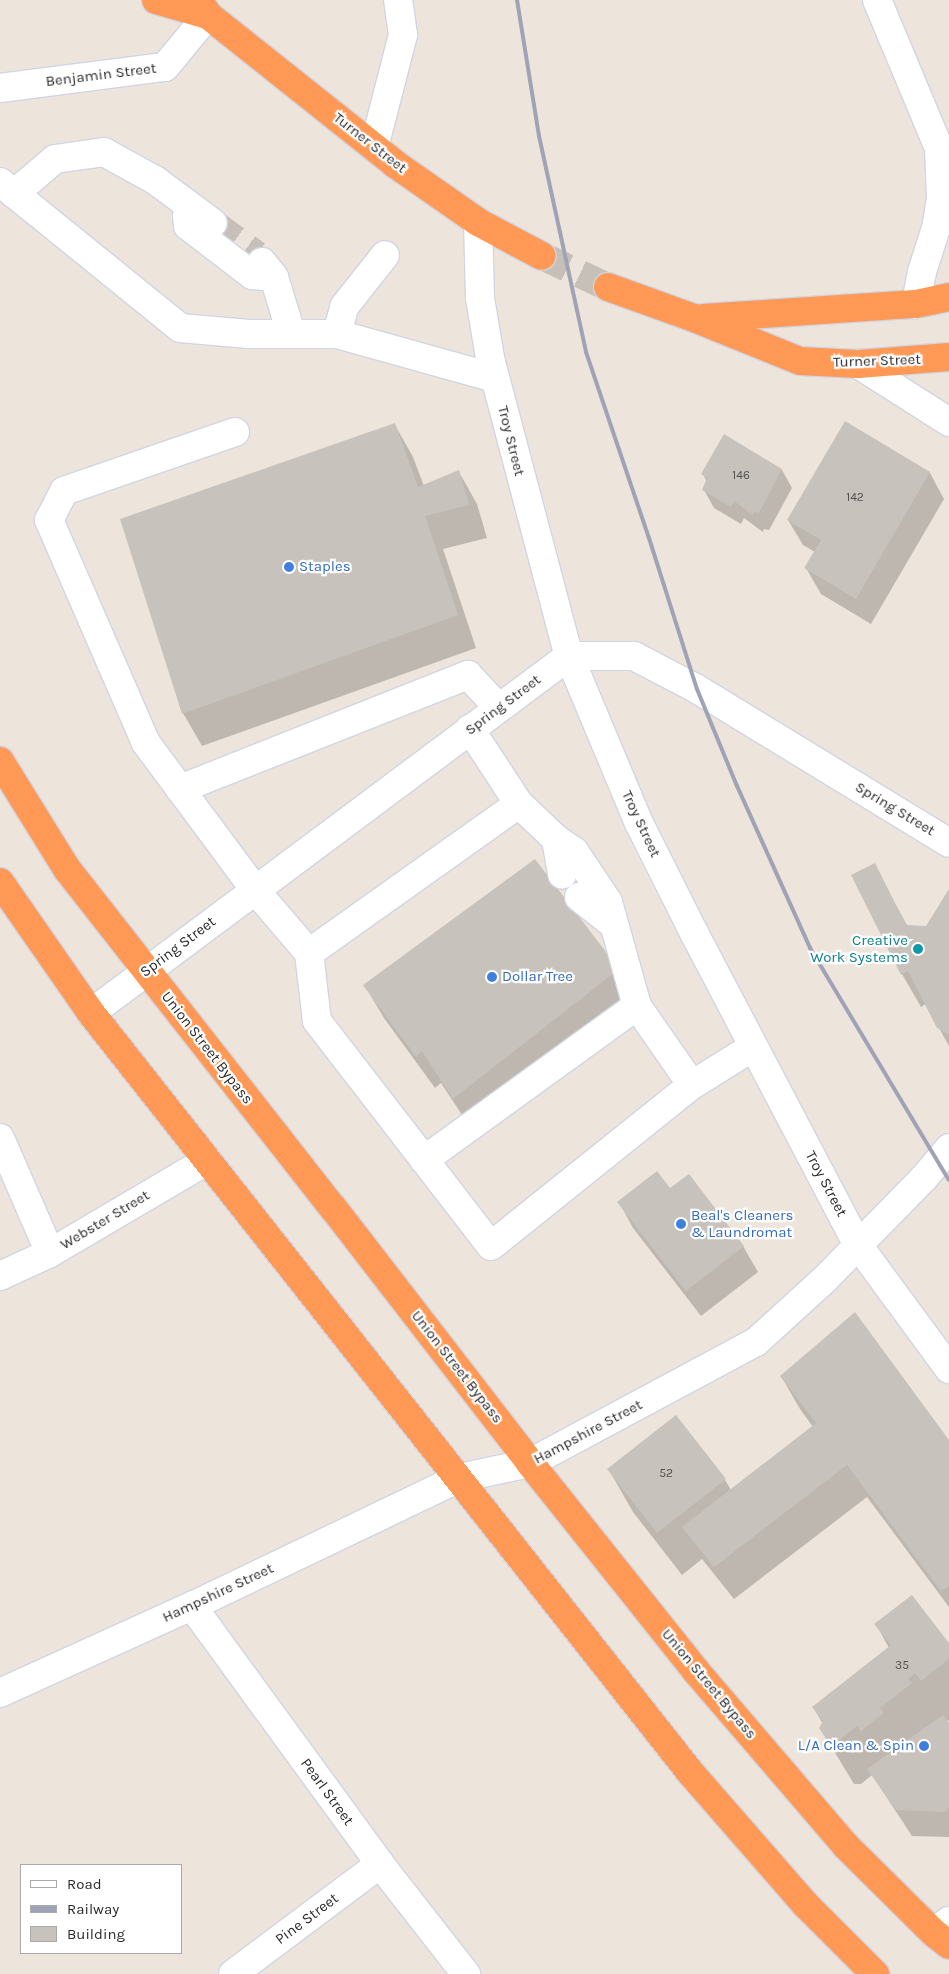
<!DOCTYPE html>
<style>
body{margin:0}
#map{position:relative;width:949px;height:1974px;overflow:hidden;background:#ede5dc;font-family:Karla,sans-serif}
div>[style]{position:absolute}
.shadow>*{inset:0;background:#0003}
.building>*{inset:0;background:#c8c2bc}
.minor-tunnel>*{height:28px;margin-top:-14px;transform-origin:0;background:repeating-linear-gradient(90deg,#c6c0b8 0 28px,transparent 0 42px)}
.highway-tunnel>*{height:28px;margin-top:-14px;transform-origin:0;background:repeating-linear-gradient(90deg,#c6c0b8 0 28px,transparent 0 42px)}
.roads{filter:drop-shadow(1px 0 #d1d5e3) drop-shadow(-1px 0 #d1d5e3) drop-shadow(0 1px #d1d5e3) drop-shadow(0 -1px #d1d5e3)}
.minor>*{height:28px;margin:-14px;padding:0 14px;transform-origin:14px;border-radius:14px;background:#fff}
.highway>*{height:28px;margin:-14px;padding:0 14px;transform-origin:14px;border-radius:14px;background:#f95}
.rail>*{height:4px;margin:-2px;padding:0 2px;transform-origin:2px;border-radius:2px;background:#9fa3b5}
.dots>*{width:14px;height:14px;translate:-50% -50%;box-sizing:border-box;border:2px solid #fff;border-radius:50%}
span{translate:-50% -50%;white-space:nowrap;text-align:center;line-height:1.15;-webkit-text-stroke:4.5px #fff;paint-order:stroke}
.number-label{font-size:12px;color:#52504e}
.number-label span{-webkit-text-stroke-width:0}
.street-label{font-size:15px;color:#2a2a2a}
.shop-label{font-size:15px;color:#366cbe}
.left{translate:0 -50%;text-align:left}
.right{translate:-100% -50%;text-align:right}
.culture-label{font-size:15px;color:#0d838f}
.legend{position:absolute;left:20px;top:1864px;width:162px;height:90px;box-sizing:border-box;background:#fff;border:1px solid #aaa;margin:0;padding:6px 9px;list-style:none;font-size:15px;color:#2a2a2a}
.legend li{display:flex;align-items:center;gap:10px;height:25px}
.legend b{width:25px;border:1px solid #aaa}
</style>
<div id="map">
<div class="shadow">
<div style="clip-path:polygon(845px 423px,930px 473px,944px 499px,871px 624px,821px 594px,806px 568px,815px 552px,803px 545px,788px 520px)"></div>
<div style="clip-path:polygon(395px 425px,413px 457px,424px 486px,459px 472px,477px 504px,487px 538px,443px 549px,476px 648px,202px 746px,183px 713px)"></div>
<div style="clip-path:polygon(724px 436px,782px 470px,792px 488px,769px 530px,764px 529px,763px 532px,744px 518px,741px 524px,714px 508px,704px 490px,707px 482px,703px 474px)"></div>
<div style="clip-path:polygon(534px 861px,637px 1002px,472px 1130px,441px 1083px,435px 1088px,384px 1018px,365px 986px)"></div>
<div style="clip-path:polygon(874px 865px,908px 927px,927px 928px,949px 892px,949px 1046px,926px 1004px,921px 1007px,902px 974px)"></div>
<div style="clip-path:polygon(670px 1190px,743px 1246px,758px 1272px,701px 1316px,633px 1228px,619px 1202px)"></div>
<div style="clip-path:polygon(781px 1376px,949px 1442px,949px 1607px,867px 1497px,734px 1599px,702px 1559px,682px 1575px,633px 1512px,609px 1470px,725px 1480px,731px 1490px,813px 1427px,800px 1409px)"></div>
<div style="clip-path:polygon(876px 1624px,949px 1645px,949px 1720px,947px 1722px,949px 1726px,949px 1837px,912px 1836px,872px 1775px,861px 1784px,854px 1784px,820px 1728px,823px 1724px,813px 1707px,889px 1648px)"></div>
</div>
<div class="building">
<div style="clip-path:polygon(845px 421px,930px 472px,856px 599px,804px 568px,821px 540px,787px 520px)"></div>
<div style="clip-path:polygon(395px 423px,418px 487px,459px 470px,469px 505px,425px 516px,458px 615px,182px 714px,120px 519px)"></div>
<div style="clip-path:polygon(724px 434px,782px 469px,759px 513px,754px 512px,753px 515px,734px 501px,731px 507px,702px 490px,707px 478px,701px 474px)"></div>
<div style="clip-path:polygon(535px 859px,619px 969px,453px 1099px,422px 1051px,416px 1057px,363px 985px)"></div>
<div style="clip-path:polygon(875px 863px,906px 925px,926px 926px,949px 889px,949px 1035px,937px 1028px,908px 971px,901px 975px,851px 875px)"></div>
<div style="clip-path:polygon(657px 1171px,670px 1188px,689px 1174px,744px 1246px,686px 1291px,617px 1202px)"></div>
<div style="clip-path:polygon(855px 1312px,949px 1440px,949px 1586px,941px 1591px,847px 1465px,714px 1567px,682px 1527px,816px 1423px,780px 1376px)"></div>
<div style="clip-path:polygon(676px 1415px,726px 1479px,657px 1533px,607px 1469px)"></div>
<div style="clip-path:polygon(912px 1595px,949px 1643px,949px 1659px,921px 1681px,915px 1673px,908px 1679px,912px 1683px,880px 1708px,884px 1713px,861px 1731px,857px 1726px,837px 1742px,828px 1742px,819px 1728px,823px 1721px,812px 1707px,891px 1645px,874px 1624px)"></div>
<div style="clip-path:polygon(943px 1715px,949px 1723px,949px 1808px,945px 1812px,896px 1810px,867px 1769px)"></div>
</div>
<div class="minor-tunnel">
<div style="left:213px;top:223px;width:54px;rotate:36deg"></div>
</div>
<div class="highway-tunnel">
<div style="left:542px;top:256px;width:73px;rotate:25.2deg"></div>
</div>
<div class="roads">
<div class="minor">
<div style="left:877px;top:0;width:160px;rotate:67.3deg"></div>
<div style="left:939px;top:148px;width:50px;rotate:87.7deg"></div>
<div style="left:941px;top:198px;width:30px;rotate:99deg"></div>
<div style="left:936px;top:228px;width:46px;rotate:107.7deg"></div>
<div style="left:922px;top:272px;width:33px;rotate:101deg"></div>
<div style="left:0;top:88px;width:166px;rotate:-7.3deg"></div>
<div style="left:165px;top:67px;width:67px;rotate:-50.4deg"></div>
<div style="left:374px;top:147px;width:116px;rotate:-75.5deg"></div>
<div style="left:403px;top:35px;width:35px;rotate:-98deg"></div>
<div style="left:0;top:182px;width:232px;rotate:39deg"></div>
<div style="left:180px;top:328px;width:69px;rotate:5deg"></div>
<div style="left:249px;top:334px;width:88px"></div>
<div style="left:337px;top:334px;width:164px;rotate:15.6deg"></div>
<div style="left:14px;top:194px;width:54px;rotate:-40.5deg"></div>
<div style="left:55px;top:159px;width:49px;rotate:-8.1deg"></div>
<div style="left:104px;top:152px;width:58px;rotate:28.8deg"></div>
<div style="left:155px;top:180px;width:72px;rotate:36.6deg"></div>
<div style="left:187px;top:216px;width:10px;rotate:84deg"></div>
<div style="left:188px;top:226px;width:81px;rotate:37.4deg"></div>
<div style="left:252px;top:275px;width:22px;rotate:5deg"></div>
<div style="left:478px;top:222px;width:76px;rotate:88.5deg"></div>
<div style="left:480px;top:298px;width:61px;rotate:80.5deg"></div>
<div style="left:490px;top:358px;width:308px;rotate:75.2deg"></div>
<div style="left:569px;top:656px;width:181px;rotate:67.3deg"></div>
<div style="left:639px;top:823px;width:123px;rotate:63.4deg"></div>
<div style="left:694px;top:933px;width:352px;rotate:62.3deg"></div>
<div style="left:858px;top:1245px;width:154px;rotate:53.7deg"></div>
<div style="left:262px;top:262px;width:19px;rotate:51deg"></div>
<div style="left:274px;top:277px;width:59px;rotate:73.1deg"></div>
<div style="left:337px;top:334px;width:28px;rotate:-75deg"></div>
<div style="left:344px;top:307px;width:66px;rotate:-51.7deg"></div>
<div style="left:858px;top:364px;width:108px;rotate:32.5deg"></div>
<div style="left:235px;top:432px;width:181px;rotate:161deg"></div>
<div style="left:64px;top:491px;width:33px;rotate:117deg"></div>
<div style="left:49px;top:520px;width:243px;rotate:66.5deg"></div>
<div style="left:146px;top:743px;width:183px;rotate:53.4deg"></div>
<div style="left:255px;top:890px;width:83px;rotate:49.4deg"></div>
<div style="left:309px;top:953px;width:68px;rotate:83.3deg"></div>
<div style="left:317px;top:1021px;width:284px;rotate:52.3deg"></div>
<div style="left:491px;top:1246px;width:258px;rotate:-38.7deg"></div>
<div style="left:692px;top:1085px;width:72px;rotate:-31.9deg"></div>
<div style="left:180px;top:789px;width:310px;rotate:-21.6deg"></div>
<div style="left:468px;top:675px;width:45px;rotate:46.8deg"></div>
<div style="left:519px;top:804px;width:51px;rotate:43.4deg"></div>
<div style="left:556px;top:839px;width:22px;rotate:34deg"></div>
<div style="left:574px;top:851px;width:61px;rotate:56.3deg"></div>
<div style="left:608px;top:902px;width:108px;rotate:74.4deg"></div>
<div style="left:556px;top:839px;width:36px;rotate:80deg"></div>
<div style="left:579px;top:897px;width:43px;rotate:38.5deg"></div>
<div style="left:309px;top:953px;width:257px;rotate:-35.4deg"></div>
<div style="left:519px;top:804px;width:90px;rotate:-123.2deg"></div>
<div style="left:91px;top:1013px;width:597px;rotate:-36.75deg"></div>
<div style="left:569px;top:656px;width:65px"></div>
<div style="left:634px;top:656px;width:71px;rotate:27.6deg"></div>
<div style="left:697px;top:689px;width:295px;rotate:31.4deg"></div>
<div style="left:0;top:1138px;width:125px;rotate:66.5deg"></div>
<div style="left:424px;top:1160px;width:263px;rotate:-35.9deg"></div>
<div style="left:637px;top:1006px;width:96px;rotate:55.2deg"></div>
<div style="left:0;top:1276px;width:55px;rotate:-24.7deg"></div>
<div style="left:50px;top:1253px;width:183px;rotate:-30.5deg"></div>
<div style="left:192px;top:1606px;width:319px;rotate:53.9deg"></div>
<div style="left:380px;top:1864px;width:140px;rotate:52deg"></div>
<div style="left:0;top:1693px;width:211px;rotate:-24.4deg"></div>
<div style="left:192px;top:1606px;width:296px;rotate:-25.6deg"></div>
<div style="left:459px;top:1478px;width:73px;rotate:-11.9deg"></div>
<div style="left:530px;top:1463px;width:256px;rotate:-28.2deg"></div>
<div style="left:756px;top:1342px;width:93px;rotate:-42.4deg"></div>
<div style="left:825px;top:1279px;width:141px;rotate:-45.6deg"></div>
<div style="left:924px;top:1178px;width:39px;rotate:-50deg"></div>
<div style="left:934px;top:1933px;width:19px;rotate:-39deg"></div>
<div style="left:233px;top:1974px;width:184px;rotate:-36.8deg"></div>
</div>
<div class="highway">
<div style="left:156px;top:0;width:54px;rotate:16.1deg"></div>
<div style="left:198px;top:0;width:18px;rotate:56deg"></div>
<div style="left:208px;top:15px;width:239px;rotate:38.5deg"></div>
<div style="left:395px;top:164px;width:101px;rotate:34.9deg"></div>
<div style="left:478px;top:222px;width:72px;rotate:28deg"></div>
<div style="left:608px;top:287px;width:91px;rotate:19.8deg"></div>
<div style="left:694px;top:318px;width:114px;rotate:22.1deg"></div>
<div style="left:800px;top:361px;width:58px;rotate:3deg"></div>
<div style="left:858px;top:364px;width:91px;rotate:-4.4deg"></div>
<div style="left:703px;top:318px;width:213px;rotate:-3.8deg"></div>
<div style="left:916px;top:304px;width:34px;rotate:-12deg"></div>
<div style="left:0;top:761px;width:127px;rotate:58.2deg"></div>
<div style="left:67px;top:869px;width:432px;rotate:51.9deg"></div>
<div style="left:334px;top:1209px;width:321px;rotate:52.3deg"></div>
<div style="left:530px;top:1463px;width:266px;rotate:51.4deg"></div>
<div style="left:696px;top:1671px;width:230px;rotate:49.4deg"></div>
<div style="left:846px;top:1846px;width:124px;rotate:44.7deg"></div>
<div style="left:934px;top:1933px;width:19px;rotate:39deg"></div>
<div style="left:0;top:882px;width:160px;rotate:55.2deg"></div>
<div style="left:91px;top:1013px;width:967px;rotate:51.72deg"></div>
<div style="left:690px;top:1772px;width:176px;rotate:48.9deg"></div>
<div style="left:806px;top:1905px;width:98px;rotate:45deg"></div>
</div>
</div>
<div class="rail">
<div style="left:517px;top:0;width:138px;rotate:80.8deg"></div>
<div style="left:539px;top:136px;width:221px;rotate:77.7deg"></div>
<div style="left:586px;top:352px;width:196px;rotate:71.3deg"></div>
<div style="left:649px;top:538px;width:158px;rotate:72.4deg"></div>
<div style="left:697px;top:689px;width:105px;rotate:67.6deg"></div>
<div style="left:737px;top:786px;width:178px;rotate:65.7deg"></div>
<div style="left:810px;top:948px;width:270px;rotate:59.1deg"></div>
</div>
<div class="dots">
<div style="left:289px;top:567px;background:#3f7fe0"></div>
<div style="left:918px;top:949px;background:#0f9aa8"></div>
<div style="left:492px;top:977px;background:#3f7fe0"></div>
<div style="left:681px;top:1224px;background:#3f7fe0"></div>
<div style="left:924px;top:1746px;background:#3f7fe0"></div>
</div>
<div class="number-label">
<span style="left:741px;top:476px">146</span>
<span style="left:855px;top:498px">142</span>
<span style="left:666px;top:1474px">52</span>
<span style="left:902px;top:1666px">35</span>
</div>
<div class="street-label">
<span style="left:101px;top:75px;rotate:-7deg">Benjamin Street</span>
<span style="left:370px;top:143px;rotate:38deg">Turner Street</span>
<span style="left:877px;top:361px;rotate:-2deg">Turner Street</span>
<span style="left:511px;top:441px;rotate:76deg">Troy Street</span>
<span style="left:503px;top:705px;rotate:-37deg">Spring Street</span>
<span style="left:895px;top:809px;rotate:31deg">Spring Street</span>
<span style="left:641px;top:824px;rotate:65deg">Troy Street</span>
<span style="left:178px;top:947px;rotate:-37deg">Spring Street</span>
<span style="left:207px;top:1048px;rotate:52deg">Union Street Bypass</span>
<span style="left:826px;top:1184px;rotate:62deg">Troy Street</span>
<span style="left:105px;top:1220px;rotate:-31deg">Webster Street</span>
<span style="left:457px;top:1367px;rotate:52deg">Union Street Bypass</span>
<span style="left:588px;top:1432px;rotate:-28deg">Hampshire Street</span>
<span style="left:218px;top:1593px;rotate:-25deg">Hampshire Street</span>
<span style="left:709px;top:1684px;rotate:50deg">Union Street Bypass</span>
<span style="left:327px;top:1792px;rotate:54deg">Pearl Street</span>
<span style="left:307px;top:1919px;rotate:-37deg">Pine Street</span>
</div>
<div class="shop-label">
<span class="left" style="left:299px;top:567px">Staples</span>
<span class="left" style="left:502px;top:977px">Dollar Tree</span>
<span class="left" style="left:691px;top:1224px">Beal's Cleaners<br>&amp; Laundromat</span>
<span class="right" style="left:914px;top:1746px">L/A Clean &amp; Spin</span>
</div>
<div class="culture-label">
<span class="right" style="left:908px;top:949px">Creative<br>Work Systems</span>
</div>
<ul class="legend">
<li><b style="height:6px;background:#fff"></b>Road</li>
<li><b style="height:6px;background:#9fa3b5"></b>Railway</li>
<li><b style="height:14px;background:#c8c2bc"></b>Building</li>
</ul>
</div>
